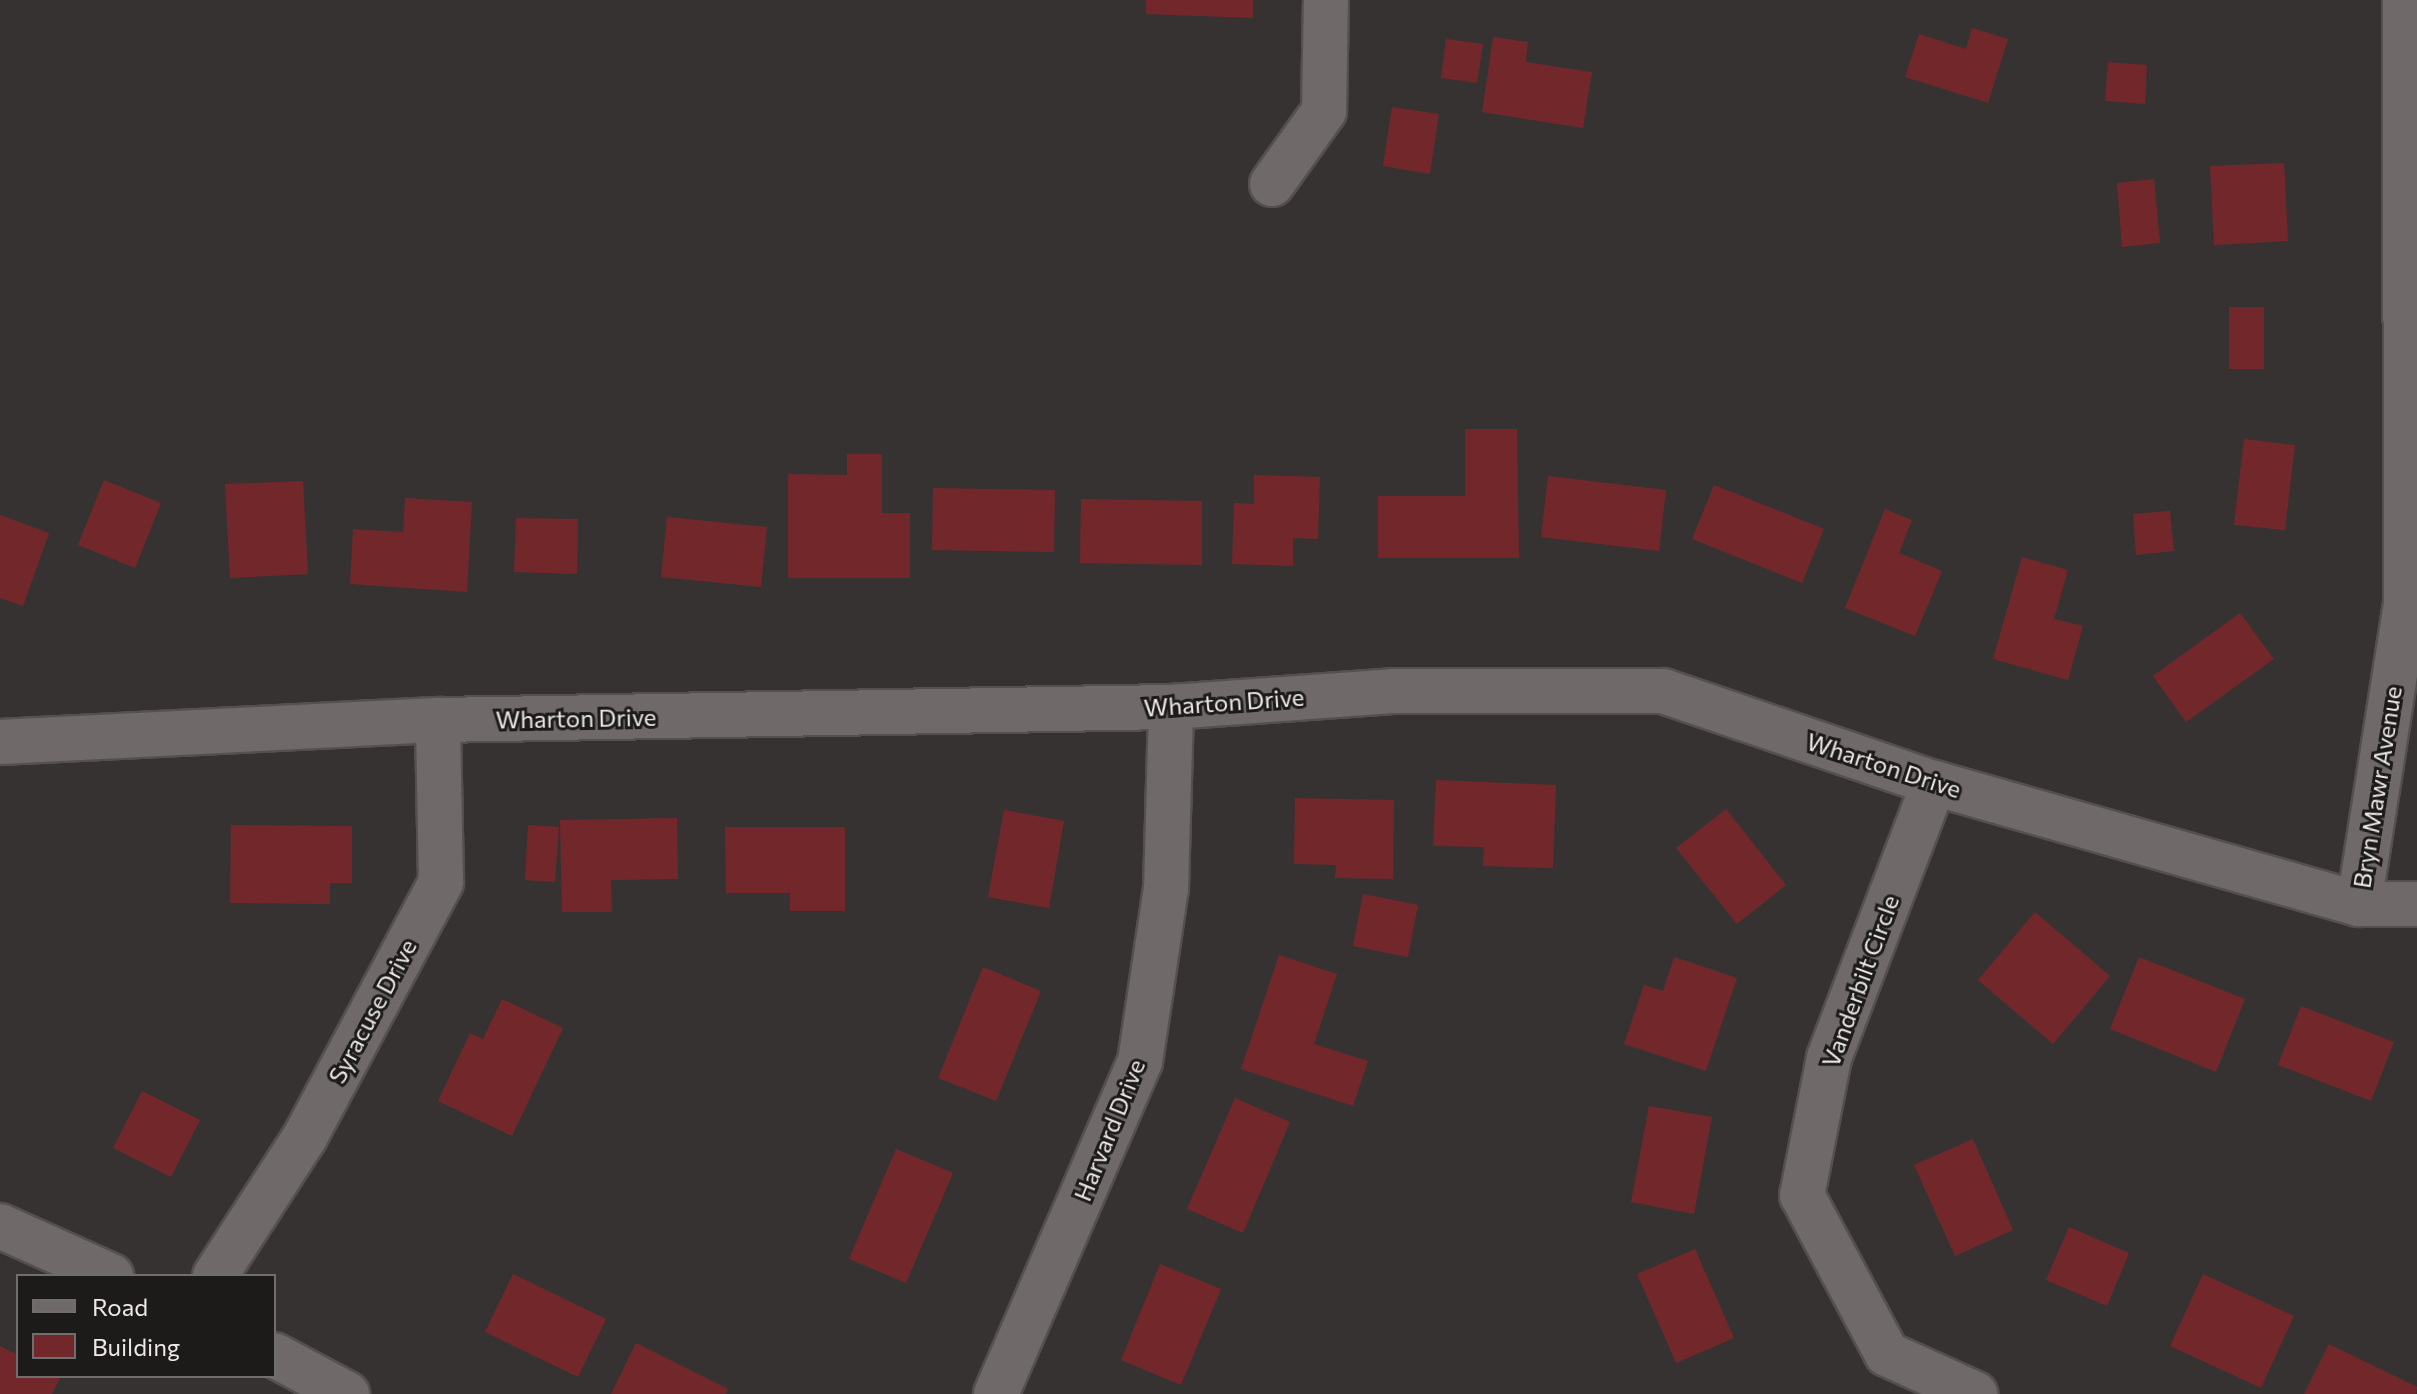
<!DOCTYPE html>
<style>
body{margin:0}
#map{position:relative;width:2417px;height:1394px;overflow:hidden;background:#373232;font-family:Commissioner,sans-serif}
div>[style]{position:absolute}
.building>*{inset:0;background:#72282b}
.roads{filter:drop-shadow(2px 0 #545050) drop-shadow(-2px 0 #545050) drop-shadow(0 2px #545050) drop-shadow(0 -2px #545050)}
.minor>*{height:44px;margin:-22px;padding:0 22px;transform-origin:22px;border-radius:22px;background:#6f6969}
span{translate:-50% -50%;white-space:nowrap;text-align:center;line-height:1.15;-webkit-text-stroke:6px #1d1a1a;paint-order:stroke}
.street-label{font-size:24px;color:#ede9e9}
.legend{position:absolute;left:16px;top:1274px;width:260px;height:104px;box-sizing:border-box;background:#1d1a1a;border:2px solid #706d6d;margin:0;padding:10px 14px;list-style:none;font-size:24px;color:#ede9e9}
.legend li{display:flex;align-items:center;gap:16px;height:40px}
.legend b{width:40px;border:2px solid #706d6d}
</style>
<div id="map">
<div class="building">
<div style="clip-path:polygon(1146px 0,1253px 0,1253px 18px,1146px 14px)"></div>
<div style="clip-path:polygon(1972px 28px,2008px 39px,1988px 103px,1905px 77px,1919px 34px,1966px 49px)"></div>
<div style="clip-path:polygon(1493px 37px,1528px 42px,1526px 62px,1592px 72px,1583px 128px,1482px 112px)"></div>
<div style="clip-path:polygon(1446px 39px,1483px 44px,1477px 83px,1441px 78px)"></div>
<div style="clip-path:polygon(2108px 62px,2147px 65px,2145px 104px,2105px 101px)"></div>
<div style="clip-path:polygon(1392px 107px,1439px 114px,1430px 174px,1383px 166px)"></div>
<div style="clip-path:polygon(2284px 163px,2288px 241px,2214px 245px,2210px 166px)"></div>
<div style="clip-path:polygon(2154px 179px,2160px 243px,2122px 247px,2117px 183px)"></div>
<div style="clip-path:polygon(2229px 307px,2264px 307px,2264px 369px,2229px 369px)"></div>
<div style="clip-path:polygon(1465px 429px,1517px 429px,1519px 558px,1378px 558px,1378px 496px,1465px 496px)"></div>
<div style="clip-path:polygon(2244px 439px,2295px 445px,2285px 530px,2234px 525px)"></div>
<div style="clip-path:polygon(847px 454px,882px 454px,882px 513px,910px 513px,910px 578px,788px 578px,788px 474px,847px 475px)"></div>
<div style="clip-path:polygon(1254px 475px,1320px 477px,1318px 539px,1293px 538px,1293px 566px,1232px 564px,1234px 503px,1254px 504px)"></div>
<div style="clip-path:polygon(1548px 476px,1666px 490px,1659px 551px,1541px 537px)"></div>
<div style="clip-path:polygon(104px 480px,161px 503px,135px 568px,78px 545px)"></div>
<div style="clip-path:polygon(303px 481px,308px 574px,230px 578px,225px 484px)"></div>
<div style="clip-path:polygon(1714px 485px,1824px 529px,1802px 583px,1692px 539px)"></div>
<div style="clip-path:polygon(933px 488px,1055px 490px,1054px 552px,932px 550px)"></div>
<div style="clip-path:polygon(405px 498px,472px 502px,467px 592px,350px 584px,353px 529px,403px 532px)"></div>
<div style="clip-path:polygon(1081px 499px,1202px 501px,1202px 565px,1080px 563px)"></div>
<div style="clip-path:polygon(1885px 509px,1912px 520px,1899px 553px,1942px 571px,1915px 636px,1845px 608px)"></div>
<div style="clip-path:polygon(2170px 511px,2174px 551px,2136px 555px,2133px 514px)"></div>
<div style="clip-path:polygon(0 515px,49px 533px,23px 606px,0 598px)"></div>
<div style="clip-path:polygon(667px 517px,767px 527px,761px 587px,661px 577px)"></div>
<div style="clip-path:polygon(516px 518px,578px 519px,577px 574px,514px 572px)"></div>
<div style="clip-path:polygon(2022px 557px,2068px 570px,2054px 619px,2083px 626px,2068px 680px,1993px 659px)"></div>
<div style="clip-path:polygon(2240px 613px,2274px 659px,2186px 722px,2153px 676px)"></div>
<div style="clip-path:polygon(1436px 780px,1556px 785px,1553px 868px,1483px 866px,1484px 847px,1433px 846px)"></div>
<div style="clip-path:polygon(1295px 798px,1394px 800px,1393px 879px,1335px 878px,1336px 865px,1294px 864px)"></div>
<div style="clip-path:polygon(1726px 809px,1786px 885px,1737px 924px,1676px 848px)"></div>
<div style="clip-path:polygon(1004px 810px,1064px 821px,1049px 908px,988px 897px)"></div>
<div style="clip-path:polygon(677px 818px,678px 879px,611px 880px,612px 912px,562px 912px,560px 820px)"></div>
<div style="clip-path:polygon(231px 825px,352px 826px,352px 883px,330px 883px,330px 904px,230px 903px)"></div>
<div style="clip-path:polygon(528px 825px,559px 827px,555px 882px,525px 880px)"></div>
<div style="clip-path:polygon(725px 827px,845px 827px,845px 911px,790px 911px,790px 893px,726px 893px)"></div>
<div style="clip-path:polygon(1363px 894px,1418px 905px,1408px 957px,1353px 946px)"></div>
<div style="clip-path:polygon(2035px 912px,2110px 976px,2053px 1044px,1978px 980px)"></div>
<div style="clip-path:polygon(1279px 955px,1337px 974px,1314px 1044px,1368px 1061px,1353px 1106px,1241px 1069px)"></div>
<div style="clip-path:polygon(1674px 957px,1737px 978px,1706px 1071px,1624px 1044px,1644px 985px,1663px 991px)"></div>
<div style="clip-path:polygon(2139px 957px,2245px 999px,2216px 1072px,2110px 1029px)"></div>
<div style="clip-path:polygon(983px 967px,1041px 991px,996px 1101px,938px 1078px)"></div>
<div style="clip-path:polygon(502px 999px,563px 1028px,512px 1136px,438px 1101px,470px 1033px,483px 1039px)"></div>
<div style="clip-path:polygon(2301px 1006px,2394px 1042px,2371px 1101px,2278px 1065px)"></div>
<div style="clip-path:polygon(142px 1091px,200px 1120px,171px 1177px,113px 1148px)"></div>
<div style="clip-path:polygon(1235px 1098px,1290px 1122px,1243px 1233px,1187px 1209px)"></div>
<div style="clip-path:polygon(1649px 1106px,1712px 1117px,1694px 1214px,1631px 1202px)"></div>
<div style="clip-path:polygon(1973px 1139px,2013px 1230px,1955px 1256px,1914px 1165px)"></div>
<div style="clip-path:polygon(896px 1149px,953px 1173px,906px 1283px,849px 1259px)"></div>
<div style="clip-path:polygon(2069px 1227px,2129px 1253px,2107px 1306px,2046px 1280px)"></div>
<div style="clip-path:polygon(1695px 1249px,1734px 1338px,1676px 1363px,1637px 1274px)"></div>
<div style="clip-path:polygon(1160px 1264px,1221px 1289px,1181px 1385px,1121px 1360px)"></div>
<div style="clip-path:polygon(513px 1274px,606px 1319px,578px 1377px,485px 1332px)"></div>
<div style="clip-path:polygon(2203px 1274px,2294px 1316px,2261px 1388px,2170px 1346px)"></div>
<div style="clip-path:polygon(636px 1343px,728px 1389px,726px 1394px,611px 1394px)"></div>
<div style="clip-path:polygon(2329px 1344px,2417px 1387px,2416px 1394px,2304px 1394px)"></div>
<div style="clip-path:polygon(0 1346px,18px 1355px,18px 1376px,61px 1376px,52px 1394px,0 1394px)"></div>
</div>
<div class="roads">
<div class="minor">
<div style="left:1272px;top:184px;width:90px;rotate:-54.5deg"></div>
<div style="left:1324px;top:111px;width:111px;rotate:-89deg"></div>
<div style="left:0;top:742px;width:439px;rotate:-2.9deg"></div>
<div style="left:438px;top:720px;width:733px;rotate:-1.02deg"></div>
<div style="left:1171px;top:707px;width:222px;rotate:-4.1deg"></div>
<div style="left:1392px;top:691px;width:271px"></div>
<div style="left:1663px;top:691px;width:286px;rotate:18.8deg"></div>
<div style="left:1934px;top:783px;width:442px;rotate:15.9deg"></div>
<div style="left:2359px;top:904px;width:58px"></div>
<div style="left:1934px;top:783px;width:294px;rotate:110.9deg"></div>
<div style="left:1829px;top:1058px;width:140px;rotate:101.1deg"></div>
<div style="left:1802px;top:1195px;width:180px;rotate:61.9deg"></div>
<div style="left:1887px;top:1354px;width:97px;rotate:24.4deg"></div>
<div style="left:2359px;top:904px;width:305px;rotate:-81.1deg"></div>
<div style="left:2406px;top:603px;width:603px;rotate:-90.1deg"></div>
<div style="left:0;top:1226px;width:122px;rotate:24.2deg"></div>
<div style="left:215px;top:1276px;width:166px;rotate:-57.1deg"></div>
<div style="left:305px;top:1137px;width:289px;rotate:-61.9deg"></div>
<div style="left:441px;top:882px;width:162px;rotate:-91.1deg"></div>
<div style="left:274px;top:1355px;width:83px;rotate:28.1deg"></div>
<div style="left:996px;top:1394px;width:362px;rotate:-66.6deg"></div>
<div style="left:1140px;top:1062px;width:175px;rotate:-81.5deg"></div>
<div style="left:1166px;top:889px;width:182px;rotate:-88.4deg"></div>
</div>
</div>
<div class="street-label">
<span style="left:1224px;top:702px;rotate:-4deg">Wharton Drive</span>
<span style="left:576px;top:718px;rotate:-1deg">Wharton Drive</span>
<span style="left:1884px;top:765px;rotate:18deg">Wharton Drive</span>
<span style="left:2377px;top:787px;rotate:-81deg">Bryn Mawr Avenue</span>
<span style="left:1860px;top:981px;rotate:-70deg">Vanderbilt Circle</span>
<span style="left:372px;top:1011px;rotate:-62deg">Syracuse Drive</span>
<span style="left:1109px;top:1130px;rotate:-68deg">Harvard Drive</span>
</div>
<ul class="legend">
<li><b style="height:10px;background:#6f6969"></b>Road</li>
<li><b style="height:22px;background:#72282b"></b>Building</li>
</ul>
</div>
